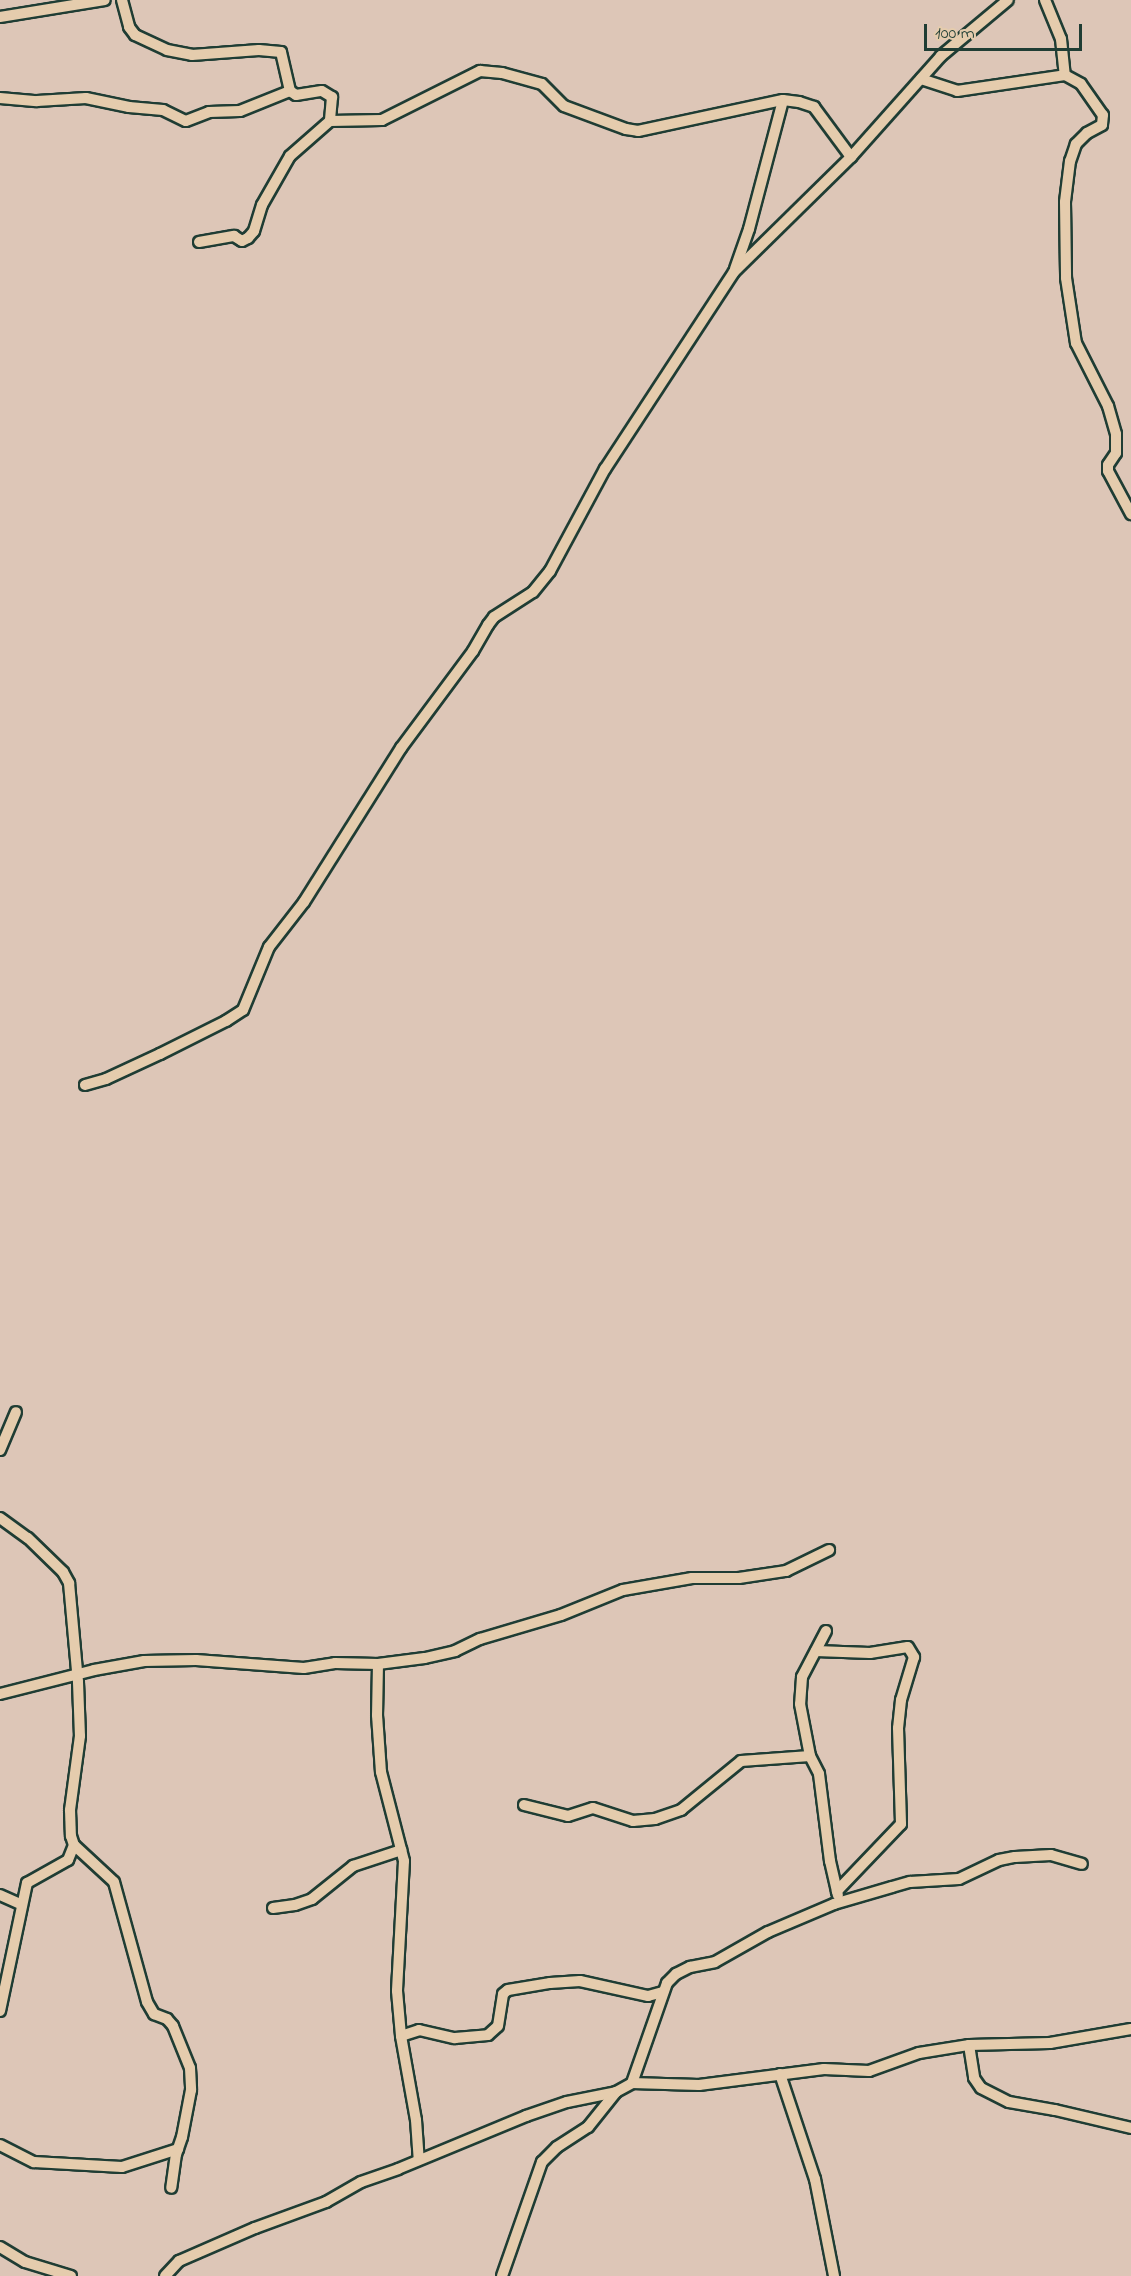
<!DOCTYPE html>
<style>
body{margin:0}
#map{position:relative;width:1131px;height:2276px;overflow:hidden;background:#ddc6b7;font-family:"Indie Flower",sans-serif}
div>[style]{position:absolute}
.roads{filter:drop-shadow(2px 0 #1f3d34) drop-shadow(-2px 0 #1f3d34) drop-shadow(0 2px #1f3d34) drop-shadow(0 -2px #1f3d34)}
.minor>*{height:10px;margin:-5px;padding:0 5px;transform-origin:5px;border-radius:5px;background:#e5ccad}
span{translate:-50% -50%;white-space:nowrap;text-align:center;line-height:1.15;-webkit-text-stroke:4.5px #e5ccad;paint-order:stroke}
.scale{position:absolute;left:924px;top:24px;width:158px;height:27px;box-sizing:border-box;border:3px solid #1f3d34;border-top:0;padding-left:8px;font-size:18px;line-height:21px;white-space:nowrap;color:#1f3d34;-webkit-text-stroke:4px #e5ccad;paint-order:stroke}
</style>
<div id="map">
<div class="roads">
<div class="minor">
<div style="left:122px;top:0;width:28px;rotate:75deg"></div>
<div style="left:129px;top:27px;width:10px;rotate:53deg"></div>
<div style="left:135px;top:35px;width:35px;rotate:25deg"></div>
<div style="left:167px;top:50px;width:25px;rotate:11deg"></div>
<div style="left:192px;top:55px;width:67px;rotate:-4.3deg"></div>
<div style="left:259px;top:50px;width:22px;rotate:5deg"></div>
<div style="left:281px;top:52px;width:40px;rotate:77deg"></div>
<div style="left:290px;top:91px;width:7px;rotate:34deg"></div>
<div style="left:296px;top:95px;width:26px;rotate:-9deg"></div>
<div style="left:322px;top:91px;width:12px;rotate:31deg"></div>
<div style="left:332px;top:97px;width:24px;rotate:95deg"></div>
<div style="left:1045px;top:0;width:42px;rotate:67.7deg"></div>
<div style="left:1061px;top:39px;width:36px;rotate:84deg"></div>
<div style="left:0;top:17px;width:106px;rotate:-9.2deg"></div>
<div style="left:921px;top:79px;width:38px;rotate:18deg"></div>
<div style="left:957px;top:91px;width:109px;rotate:-8.4deg"></div>
<div style="left:1065px;top:75px;width:18px;rotate:29deg"></div>
<div style="left:1081px;top:84px;width:38px;rotate:55deg"></div>
<div style="left:1103px;top:115px;width:10px;rotate:96deg"></div>
<div style="left:1102px;top:125px;width:17px;rotate:152deg"></div>
<div style="left:1087px;top:133px;width:16px;rotate:135deg"></div>
<div style="left:1076px;top:144px;width:18px;rotate:109deg"></div>
<div style="left:1070px;top:161px;width:41px;rotate:97deg"></div>
<div style="left:1065px;top:202px;width:76px;rotate:89.2deg"></div>
<div style="left:1066px;top:278px;width:66px;rotate:81.3deg"></div>
<div style="left:1076px;top:343px;width:71px;rotate:63.1deg"></div>
<div style="left:1108px;top:406px;width:29px;rotate:74deg"></div>
<div style="left:1116px;top:434px;width:19px;rotate:90deg"></div>
<div style="left:1116px;top:453px;width:14px;rotate:124deg"></div>
<div style="left:1108px;top:465px;width:6px;rotate:90deg"></div>
<div style="left:1108px;top:471px;width:49px;rotate:61.9deg"></div>
<div style="left:0;top:98px;width:37px;rotate:5deg"></div>
<div style="left:37px;top:101px;width:49px;rotate:-3.5deg"></div>
<div style="left:86px;top:98px;width:44px;rotate:11.8deg"></div>
<div style="left:129px;top:107px;width:34px;rotate:5deg"></div>
<div style="left:163px;top:110px;width:25px;rotate:26deg"></div>
<div style="left:186px;top:121px;width:25px;rotate:-21deg"></div>
<div style="left:209px;top:112px;width:31px;rotate:-2deg"></div>
<div style="left:240px;top:111px;width:54px;rotate:-21.8deg"></div>
<div style="left:199px;top:242px;width:36px;rotate:-10deg"></div>
<div style="left:234px;top:236px;width:9px;rotate:32deg"></div>
<div style="left:242px;top:241px;width:7px;rotate:-27deg"></div>
<div style="left:248px;top:238px;width:9px;rotate:-49deg"></div>
<div style="left:254px;top:231px;width:27px;rotate:-73deg"></div>
<div style="left:262px;top:205px;width:56px;rotate:-60.3deg"></div>
<div style="left:290px;top:156px;width:53px;rotate:-41.2deg"></div>
<div style="left:330px;top:121px;width:52px;rotate:-1.1deg"></div>
<div style="left:382px;top:120px;width:110px;rotate:-26.6deg"></div>
<div style="left:480px;top:71px;width:22px;rotate:5deg"></div>
<div style="left:502px;top:73px;width:41px;rotate:15.4deg"></div>
<div style="left:542px;top:84px;width:31px;rotate:45deg"></div>
<div style="left:564px;top:106px;width:66px;rotate:20.4deg"></div>
<div style="left:626px;top:129px;width:12px;rotate:9deg"></div>
<div style="left:638px;top:131px;width:148px;rotate:-12.1deg"></div>
<div style="left:783px;top:100px;width:16px;rotate:7deg"></div>
<div style="left:799px;top:102px;width:16px;rotate:18deg"></div>
<div style="left:814px;top:107px;width:62px;rotate:53.5deg"></div>
<div style="left:735px;top:269px;width:42px;rotate:-70.7deg"></div>
<div style="left:749px;top:229px;width:133px;rotate:-75.2deg"></div>
<div style="left:85px;top:1085px;width:22px;rotate:-16deg"></div>
<div style="left:106px;top:1079px;width:60px;rotate:-24.8deg"></div>
<div style="left:160px;top:1054px;width:74px;rotate:-26.6deg"></div>
<div style="left:226px;top:1021px;width:20px;rotate:-33deg"></div>
<div style="left:243px;top:1010px;width:68px;rotate:-67.6deg"></div>
<div style="left:269px;top:947px;width:57px;rotate:-52.1deg"></div>
<div style="left:304px;top:902px;width:182px;rotate:-57.8deg"></div>
<div style="left:401px;top:748px;width:121px;rotate:-53.4deg"></div>
<div style="left:473px;top:651px;width:30px;rotate:-60deg"></div>
<div style="left:488px;top:625px;width:10px;rotate:-53deg"></div>
<div style="left:494px;top:617px;width:46px;rotate:-32.7deg"></div>
<div style="left:533px;top:592px;width:27px;rotate:-51deg"></div>
<div style="left:550px;top:571px;width:116px;rotate:-61.7deg"></div>
<div style="left:605px;top:469px;width:235px;rotate:-56.8deg"></div>
<div style="left:734px;top:272px;width:164px;rotate:-44.5deg"></div>
<div style="left:851px;top:157px;width:135px;rotate:-48.3deg"></div>
<div style="left:941px;top:56px;width:87px;rotate:-39.9deg"></div>
<div style="left:0;top:1450px;width:41px;rotate:-67.2deg"></div>
<div style="left:0;top:1518px;width:34px;rotate:36deg"></div>
<div style="left:28px;top:1538px;width:49px;rotate:44.2deg"></div>
<div style="left:63px;top:1572px;width:13px;rotate:61deg"></div>
<div style="left:69px;top:1583px;width:99px;rotate:84.8deg"></div>
<div style="left:78px;top:1682px;width:54px;rotate:87.9deg"></div>
<div style="left:80px;top:1736px;width:75px;rotate:97.7deg"></div>
<div style="left:70px;top:1810px;width:26px;rotate:88deg"></div>
<div style="left:71px;top:1836px;width:9px;rotate:72deg"></div>
<div style="left:74px;top:1845px;width:54px;rotate:42.8deg"></div>
<div style="left:114px;top:1882px;width:124px;rotate:74.6deg"></div>
<div style="left:147px;top:2002px;width:14px;rotate:60deg"></div>
<div style="left:154px;top:2014px;width:14px;rotate:21deg"></div>
<div style="left:167px;top:2019px;width:9px;rotate:49deg"></div>
<div style="left:173px;top:2026px;width:45px;rotate:68deg"></div>
<div style="left:190px;top:2068px;width:22px;rotate:87deg"></div>
<div style="left:191px;top:2090px;width:48px;rotate:100.8deg"></div>
<div style="left:182px;top:2137px;width:18px;rotate:109deg"></div>
<div style="left:176px;top:2154px;width:34px;rotate:98deg"></div>
<div style="left:826px;top:1631px;width:52px;rotate:117.6deg"></div>
<div style="left:802px;top:1677px;width:27px;rotate:94deg"></div>
<div style="left:800px;top:1704px;width:53px;rotate:79.1deg"></div>
<div style="left:810px;top:1756px;width:20px;rotate:63deg"></div>
<div style="left:819px;top:1774px;width:88px;rotate:82.8deg"></div>
<div style="left:830px;top:1861px;width:35px;rotate:77deg"></div>
<div style="left:816px;top:1651px;width:54px;rotate:2.1deg"></div>
<div style="left:870px;top:1653px;width:38px;rotate:-9deg"></div>
<div style="left:908px;top:1647px;width:12px;rotate:59deg"></div>
<div style="left:914px;top:1657px;width:45px;rotate:106.8deg"></div>
<div style="left:901px;top:1700px;width:28px;rotate:96deg"></div>
<div style="left:898px;top:1728px;width:96px;rotate:88.2deg"></div>
<div style="left:901px;top:1824px;width:93px;rotate:133.7deg"></div>
<div style="left:378px;top:1664px;width:51px;rotate:91.1deg"></div>
<div style="left:377px;top:1715px;width:57px;rotate:86deg"></div>
<div style="left:381px;top:1772px;width:92px;rotate:75.5deg"></div>
<div style="left:404px;top:1861px;width:130px;rotate:93.1deg"></div>
<div style="left:397px;top:1991px;width:45px;rotate:84.9deg"></div>
<div style="left:401px;top:2036px;width:85px;rotate:79.9deg"></div>
<div style="left:416px;top:2120px;width:39px;rotate:86deg"></div>
<div style="left:0;top:1694px;width:97px;rotate:-14.3deg"></div>
<div style="left:94px;top:1670px;width:51px;rotate:-10.2deg"></div>
<div style="left:144px;top:1661px;width:52px;rotate:-1.1deg"></div>
<div style="left:196px;top:1660px;width:108px;rotate:4.2deg"></div>
<div style="left:304px;top:1668px;width:31px;rotate:-9deg"></div>
<div style="left:335px;top:1663px;width:43px;rotate:1.3deg"></div>
<div style="left:378px;top:1664px;width:47px;rotate:-7.3deg"></div>
<div style="left:425px;top:1658px;width:31px;rotate:-13deg"></div>
<div style="left:455px;top:1651px;width:28px;rotate:-26deg"></div>
<div style="left:480px;top:1639px;width:84px;rotate:-16.5deg"></div>
<div style="left:561px;top:1615px;width:67px;rotate:-22deg"></div>
<div style="left:623px;top:1590px;width:70px;rotate:-9.9deg"></div>
<div style="left:692px;top:1578px;width:47px"></div>
<div style="left:739px;top:1578px;width:48px;rotate:-8.5deg"></div>
<div style="left:786px;top:1571px;width:48px;rotate:-26deg"></div>
<div style="left:524px;top:1805px;width:45px;rotate:14deg"></div>
<div style="left:568px;top:1816px;width:26px;rotate:-18deg"></div>
<div style="left:593px;top:1808px;width:42px;rotate:18deg"></div>
<div style="left:633px;top:1821px;width:22px;rotate:-5deg"></div>
<div style="left:655px;top:1819px;width:28px;rotate:-19deg"></div>
<div style="left:681px;top:1810px;width:77px;rotate:-39.2deg"></div>
<div style="left:741px;top:1761px;width:69px;rotate:-4.1deg"></div>
<div style="left:0;top:1895px;width:24px;rotate:24deg"></div>
<div style="left:273px;top:1908px;width:22px;rotate:-8deg"></div>
<div style="left:295px;top:1905px;width:18px;rotate:-19deg"></div>
<div style="left:312px;top:1899px;width:53px;rotate:-38.8deg"></div>
<div style="left:353px;top:1866px;width:51px;rotate:-18.4deg"></div>
<div style="left:0;top:2011px;width:131px;rotate:-78.1deg"></div>
<div style="left:27px;top:1883px;width:47px;rotate:-29.3deg"></div>
<div style="left:68px;top:1860px;width:16px;rotate:-68deg"></div>
<div style="left:401px;top:2036px;width:19px;rotate:-18deg"></div>
<div style="left:419px;top:2030px;width:37px;rotate:13deg"></div>
<div style="left:455px;top:2038px;width:33px;rotate:-5deg"></div>
<div style="left:488px;top:2035px;width:13px;rotate:-42deg"></div>
<div style="left:498px;top:2026px;width:32px;rotate:-81deg"></div>
<div style="left:503px;top:1994px;width:6px;rotate:-39deg"></div>
<div style="left:508px;top:1990px;width:43px;rotate:-9.5deg"></div>
<div style="left:550px;top:1983px;width:30px;rotate:-4deg"></div>
<div style="left:580px;top:1981px;width:70px;rotate:12.4deg"></div>
<div style="left:648px;top:1996px;width:16px;rotate:-15deg"></div>
<div style="left:969px;top:2045px;width:33px;rotate:81deg"></div>
<div style="left:974px;top:2078px;width:12px;rotate:55deg"></div>
<div style="left:981px;top:2088px;width:31px;rotate:27deg"></div>
<div style="left:1009px;top:2102px;width:47px;rotate:9.9deg"></div>
<div style="left:1055px;top:2110px;width:78px;rotate:13.3deg"></div>
<div style="left:780px;top:2074px;width:111px;rotate:71.6deg"></div>
<div style="left:815px;top:2179px;width:99px;rotate:78.9deg"></div>
<div style="left:632px;top:2083px;width:106px;rotate:-70.7deg"></div>
<div style="left:667px;top:1983px;width:13px;rotate:-45deg"></div>
<div style="left:676px;top:1974px;width:16px;rotate:-27deg"></div>
<div style="left:690px;top:1967px;width:25px;rotate:-11deg"></div>
<div style="left:715px;top:1962px;width:61px;rotate:-29.5deg"></div>
<div style="left:768px;top:1932px;width:72px;rotate:-23deg"></div>
<div style="left:834px;top:1904px;width:60px;rotate:-16.3deg"></div>
<div style="left:892px;top:1887px;width:19px;rotate:-16deg"></div>
<div style="left:910px;top:1882px;width:49px;rotate:-3.5deg"></div>
<div style="left:959px;top:1879px;width:44px;rotate:-25.4deg"></div>
<div style="left:999px;top:1860px;width:16px;rotate:-11deg"></div>
<div style="left:1015px;top:1857px;width:36px;rotate:-3deg"></div>
<div style="left:1051px;top:1855px;width:32px;rotate:16deg"></div>
<div style="left:0;top:2145px;width:38px;rotate:27deg"></div>
<div style="left:34px;top:2162px;width:88px;rotate:3.3deg"></div>
<div style="left:122px;top:2167px;width:59px;rotate:-17.8deg"></div>
<div style="left:0;top:2247px;width:29px;rotate:31deg"></div>
<div style="left:25px;top:2262px;width:48px;rotate:16.9deg"></div>
<div style="left:165px;top:2276px;width:21px;rotate:-47deg"></div>
<div style="left:179px;top:2261px;width:83px;rotate:-23.5deg"></div>
<div style="left:255px;top:2228px;width:76px;rotate:-20.1deg"></div>
<div style="left:326px;top:2202px;width:40px;rotate:-29.7deg"></div>
<div style="left:361px;top:2182px;width:39px;rotate:-19deg"></div>
<div style="left:398px;top:2169px;width:139px;rotate:-22.5deg"></div>
<div style="left:526px;top:2116px;width:43px;rotate:-18.9deg"></div>
<div style="left:567px;top:2102px;width:50px;rotate:-11.5deg"></div>
<div style="left:616px;top:2092px;width:18px;rotate:-29deg"></div>
<div style="left:632px;top:2083px;width:67px;rotate:1.7deg"></div>
<div style="left:699px;top:2085px;width:126px;rotate:-7.3deg"></div>
<div style="left:824px;top:2069px;width:45px;rotate:2.5deg"></div>
<div style="left:869px;top:2071px;width:53px;rotate:-19.8deg"></div>
<div style="left:919px;top:2053px;width:51px;rotate:-9.1deg"></div>
<div style="left:969px;top:2045px;width:81px;rotate:-1.4deg"></div>
<div style="left:1050px;top:2043px;width:82px;rotate:-9.8deg"></div>
<div style="left:502px;top:2276px;width:121px;rotate:-70.7deg"></div>
<div style="left:542px;top:2162px;width:21px;rotate:-45deg"></div>
<div style="left:557px;top:2147px;width:37px;rotate:-33deg"></div>
<div style="left:588px;top:2127px;width:45px;rotate:-51.3deg"></div>
</div>
</div>
<div class="scale">100 m</div>
</div>
